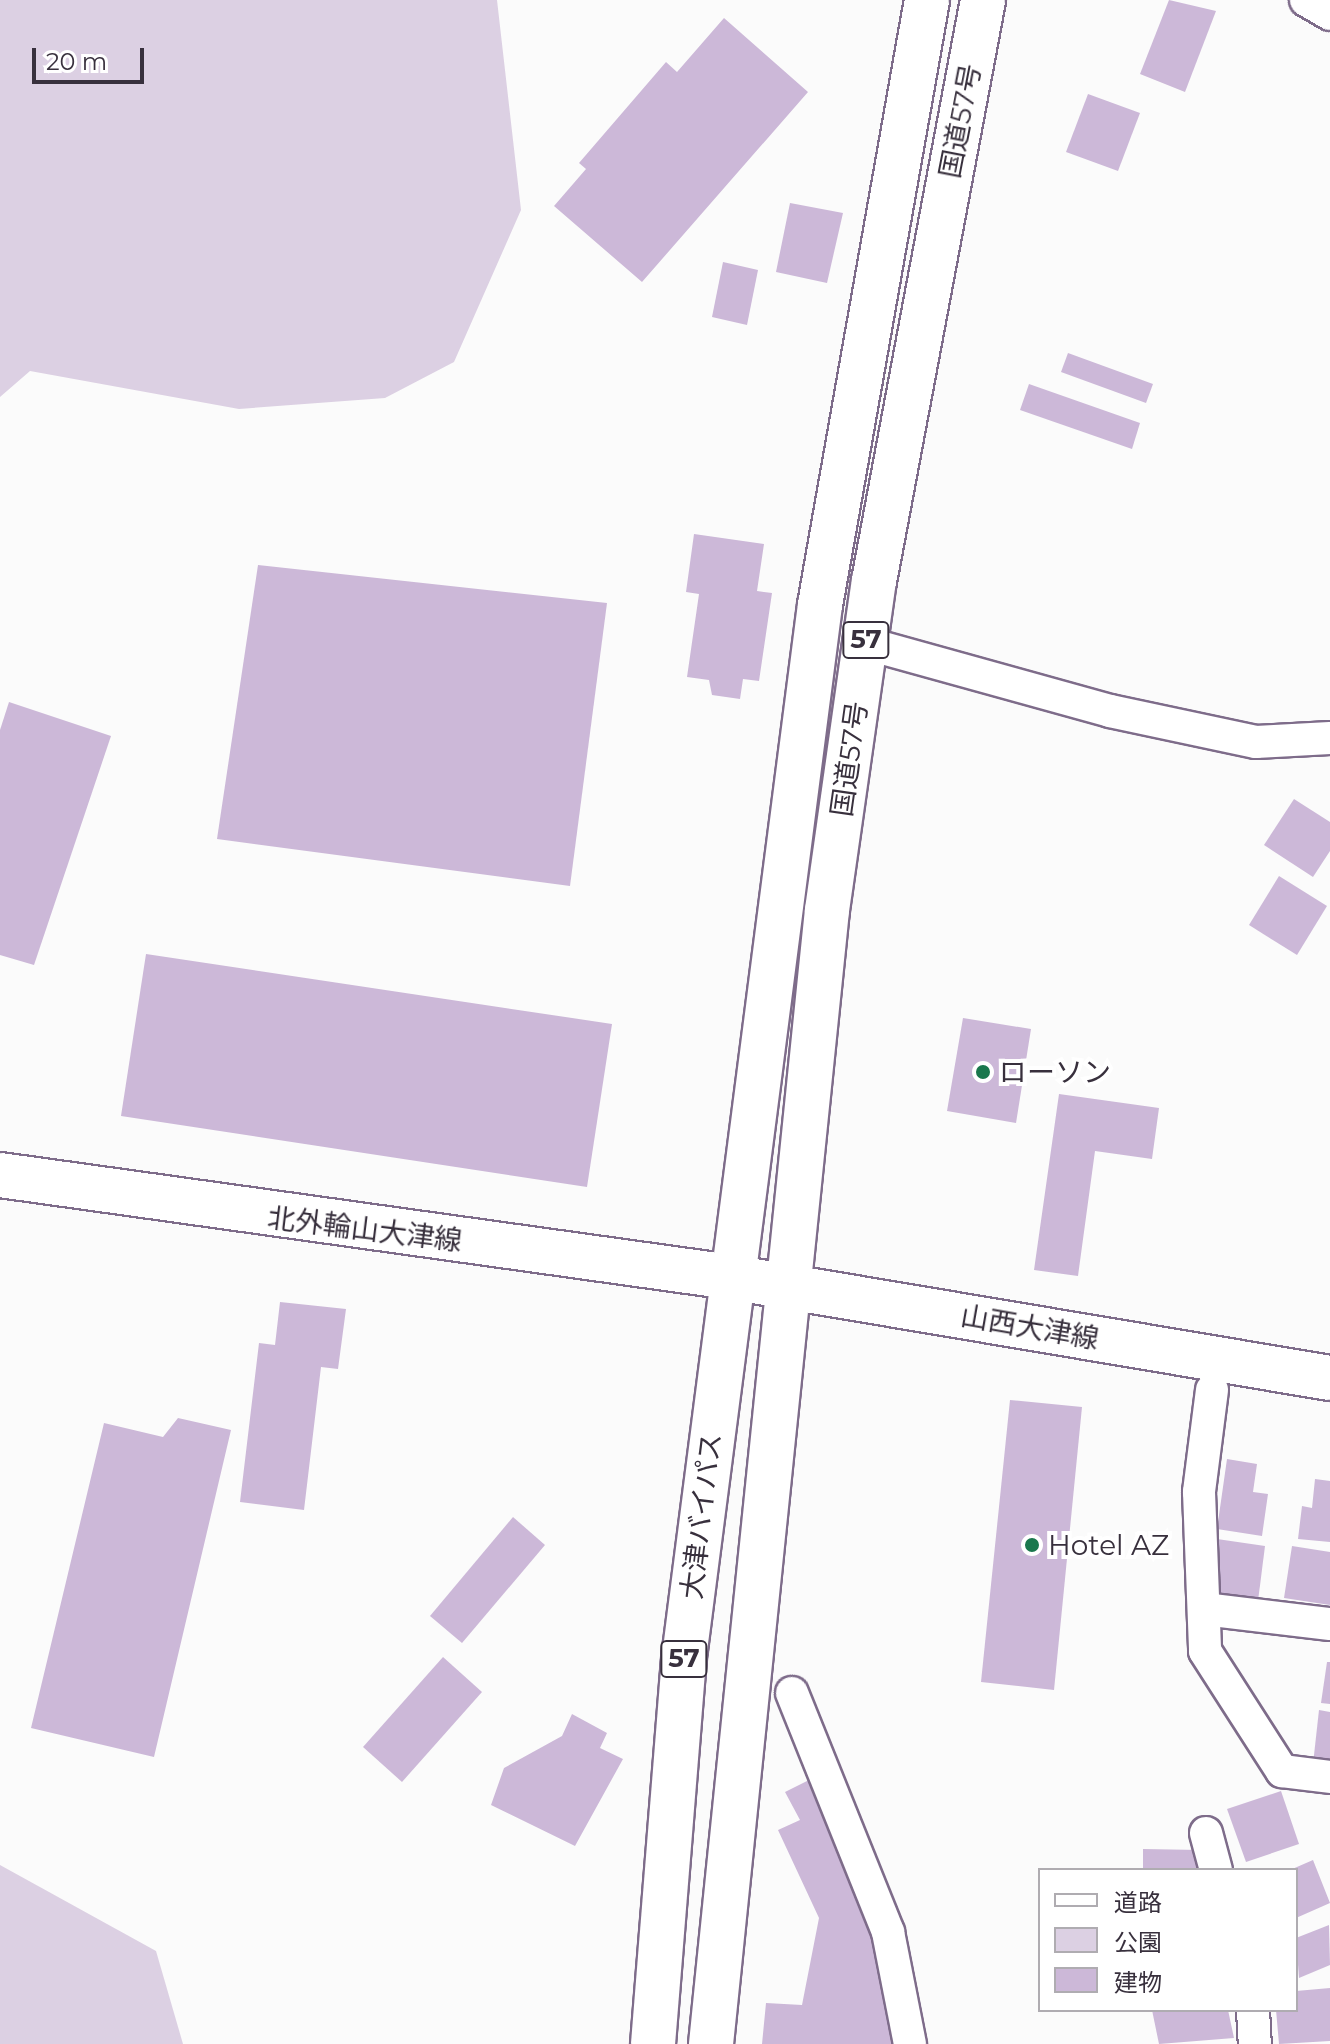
<!DOCTYPE html>
<meta charset="utf-8">
<style>
body{margin:0}
#map{position:relative;width:1330px;height:2044px;overflow:hidden;background:#fbfbfb;font-family:Montserrat,"Noto Sans JP",sans-serif}
div>[style]{position:absolute}
.green>*{inset:0;background:#dcd0e3}
.building>*{inset:0;background:#ccb8d8}
.roads{filter:drop-shadow(2px 0 #7e6c8a) drop-shadow(-2px 0 #7e6c8a) drop-shadow(0 2px #7e6c8a) drop-shadow(0 -2px #7e6c8a)}
.minor>*{height:32px;margin:-16px;padding:0 16px;transform-origin:16px;border-radius:16px;background:#fff}
.secondary>*{height:44px;margin:-22px;padding:0 22px;transform-origin:22px;border-radius:22px;background:#fff}
.trunk>*{height:44px;margin:-22px;padding:0 22px;transform-origin:22px;border-radius:22px;background:#fff}
.dots>*{width:22px;height:22px;translate:-50% -50%;box-sizing:border-box;border:4px solid #fff;border-radius:50%}
span{translate:-50% -50%;white-space:nowrap;text-align:center;line-height:1.15;-webkit-text-stroke:8px #fff;paint-order:stroke}
.shield-label span{padding:2px 6px;background:#fff;border:2px solid;border-radius:6px;-webkit-text-stroke-width:0}
.shield-label{font-size:26px;color:#38303d;font-weight:700}
.street-label{font-size:28px;color:#38303d}
.poi-label{font-size:28px;color:#38303d}
.left{translate:0 -50%;text-align:left}
.legend{position:absolute;left:1038px;top:1868px;width:260px;height:144px;box-sizing:border-box;background:#fff;border:2px solid #afacb1;margin:0;padding:10px 14px;list-style:none;font-size:24px;color:#38303d}
.legend li{display:flex;align-items:center;gap:16px;height:40px}
.legend b{width:40px;border:2px solid #afacb1}
.scale{position:absolute;left:32px;top:48px;width:112px;height:36px;box-sizing:border-box;border:4px solid #38303d;border-top:0;padding-left:10px;font-size:24px;line-height:28px;white-space:nowrap;color:#38303d;-webkit-text-stroke:6px #fff;paint-order:stroke}
</style>
<div id="map">
<div class="green">
<div style="clip-path:polygon(0 0,497px 0,521px 210px,454px 362px,385px 398px,239px 409px,30px 371px,0 397px)"></div>
<div style="clip-path:polygon(0 1865px,156px 1951px,183px 2044px,0 2044px)"></div>
</div>
<div class="building">
<div style="clip-path:polygon(1169px 0,1216px 11px,1185px 92px,1140px 74px)"></div>
<div style="clip-path:polygon(724px 18px,808px 92px,642px 282px,554px 206px,586px 169px,579px 163px,666px 62px,677px 72px)"></div>
<div style="clip-path:polygon(1088px 94px,1140px 113px,1118px 171px,1066px 152px)"></div>
<div style="clip-path:polygon(790px 203px,843px 213px,827px 283px,776px 272px)"></div>
<div style="clip-path:polygon(723px 262px,758px 270px,747px 325px,712px 317px)"></div>
<div style="clip-path:polygon(1068px 353px,1153px 384px,1146px 403px,1061px 372px)"></div>
<div style="clip-path:polygon(1029px 384px,1140px 423px,1132px 449px,1020px 410px)"></div>
<div style="clip-path:polygon(694px 534px,764px 544px,757px 591px,772px 593px,759px 681px,743px 679px,740px 699px,712px 695px,709px 680px,687px 677px,699px 594px,686px 592px)"></div>
<div style="clip-path:polygon(258px 565px,607px 603px,570px 886px,217px 839px)"></div>
<div style="clip-path:polygon(9px 702px,111px 736px,34px 965px,0 955px,0 730px)"></div>
<div style="clip-path:polygon(1294px 799px,1330px 822px,1330px 851px,1313px 877px,1264px 845px)"></div>
<div style="clip-path:polygon(1279px 876px,1327px 906px,1297px 955px,1249px 925px)"></div>
<div style="clip-path:polygon(146px 954px,612px 1024px,587px 1187px,121px 1116px)"></div>
<div style="clip-path:polygon(963px 1018px,1031px 1029px,1016px 1123px,947px 1111px)"></div>
<div style="clip-path:polygon(1059px 1094px,1159px 1108px,1152px 1159px,1095px 1151px,1078px 1276px,1034px 1270px)"></div>
<div style="clip-path:polygon(280px 1302px,346px 1309px,338px 1369px,321px 1367px,304px 1510px,240px 1502px,259px 1343px,275px 1345px)"></div>
<div style="clip-path:polygon(1010px 1400px,1082px 1407px,1054px 1690px,981px 1682px)"></div>
<div style="clip-path:polygon(178px 1418px,231px 1430px,154px 1757px,31px 1728px,104px 1423px,163px 1437px)"></div>
<div style="clip-path:polygon(1227px 1459px,1257px 1464px,1253px 1492px,1268px 1494px,1262px 1536px,1217px 1529px)"></div>
<div style="clip-path:polygon(1315px 1479px,1330px 1481px,1330px 1542px,1298px 1539px,1302px 1506px,1312px 1508px)"></div>
<div style="clip-path:polygon(513px 1517px,545px 1545px,462px 1643px,430px 1616px)"></div>
<div style="clip-path:polygon(1217px 1539px,1265px 1546px,1258px 1601px,1211px 1595px)"></div>
<div style="clip-path:polygon(1292px 1546px,1330px 1552px,1330px 1605px,1284px 1598px)"></div>
<div style="clip-path:polygon(443px 1657px,482px 1692px,402px 1782px,363px 1747px)"></div>
<div style="clip-path:polygon(1327px 1662px,1330px 1662px,1330px 1704px,1321px 1703px)"></div>
<div style="clip-path:polygon(1319px 1710px,1330px 1712px,1330px 1766px,1313px 1764px)"></div>
<div style="clip-path:polygon(572px 1714px,607px 1733px,600px 1748px,623px 1759px,575px 1846px,491px 1805px,504px 1768px,562px 1736px)"></div>
<div style="clip-path:polygon(811px 1779px,889px 1970px,899px 2044px,762px 2044px,766px 2003px,802px 2005px,819px 1918px,778px 1830px,800px 1820px,785px 1792px)"></div>
<div style="clip-path:polygon(1281px 1791px,1299px 1844px,1246px 1862px,1227px 1809px)"></div>
<div style="clip-path:polygon(1143px 1849px,1200px 1850px,1200px 1870px,1143px 1870px)"></div>
<div style="clip-path:polygon(1313px 1860px,1330px 1903px,1296px 1918px,1296px 1870px,1290px 1870px)"></div>
<div style="clip-path:polygon(1329px 1925px,1330px 1965px,1299px 1978px,1296px 1938px)"></div>
<div style="clip-path:polygon(1330px 1988px,1330px 2041px,1279px 2044px,1276px 2010px,1296px 2010px,1296px 1991px)"></div>
<div style="clip-path:polygon(1152px 2010px,1228px 2010px,1234px 2038px,1159px 2044px)"></div>
</div>
<div class="roads">
<div class="minor">
<div style="left:1306px;top:0;width:28px;rotate:30deg"></div>
<div style="left:865px;top:643px;width:254px;rotate:15.5deg"></div>
<div style="left:1110px;top:711px;width:149px;rotate:12deg"></div>
<div style="left:1256px;top:742px;width:74px;rotate:-3.1deg"></div>
<div style="left:1212px;top:1390px;width:103px;rotate:97.3deg"></div>
<div style="left:1199px;top:1492px;width:159px;rotate:87.8deg"></div>
<div style="left:1205px;top:1651px;width:143px;rotate:57.3deg"></div>
<div style="left:1282px;top:1771px;width:48px;rotate:7.1deg"></div>
<div style="left:1204px;top:1609px;width:127px;rotate:6.8deg"></div>
<div style="left:792px;top:1693px;width:258px;rotate:68.1deg"></div>
<div style="left:888px;top:1932px;width:114px;rotate:78.9deg"></div>
<div style="left:1206px;top:1833px;width:38px;rotate:75deg"></div>
<div style="left:1253px;top:2010px;width:34px;rotate:87deg"></div>
</div>
<div class="secondary">
<div style="left:0;top:1175px;width:737px;rotate:7.95deg"></div>
<div style="left:730px;top:1277px;width:608px;rotate:9.56deg"></div>
</div>
<div class="trunk">
<div style="left:653px;top:2044px;width:395px;rotate:-85.4deg"></div>
<div style="left:685px;top:1650px;width:1054px;rotate:-82.64deg"></div>
<div style="left:820px;top:605px;width:614px;rotate:-79.97deg"></div>
<div style="left:711px;top:2044px;width:1140px;rotate:-84.16deg"></div>
<div style="left:827px;top:910px;width:332px;rotate:-81.9deg"></div>
<div style="left:874px;top:581px;width:591px;rotate:-79.37deg"></div>
</div>
</div>
<div class="dots">
<div style="left:983px;top:1072px;background:#1a774d"></div>
<div style="left:1032px;top:1545px;background:#1a774d"></div>
</div>
<div class="shield-label">
<span style="left:866px;top:640px">57</span>
<span style="left:684px;top:1659px">57</span>
</div>
<div class="street-label">
<span style="left:960px;top:121px;rotate:-79deg">国道57号</span>
<span style="left:849px;top:759px;rotate:-82deg">国道57号</span>
<span style="left:365px;top:1229px;rotate:7deg">北外輪山大津線</span>
<span style="left:1030px;top:1327px;rotate:10deg">山西大津線</span>
<span style="left:701px;top:1516px;rotate:-83deg">大津バイパス</span>
</div>
<div class="poi-label">
<span class="left" style="left:999px;top:1072px">ローソン</span>
<span class="left" style="left:1048px;top:1545px">Hotel AZ</span>
</div>
<ul class="legend">
<li><b style="height:10px;background:#fff"></b>道路</li>
<li><b style="height:22px;background:#dcd0e3"></b>公園</li>
<li><b style="height:22px;background:#ccb8d8"></b>建物</li>
</ul>
<div class="scale">20 m</div>
</div>
